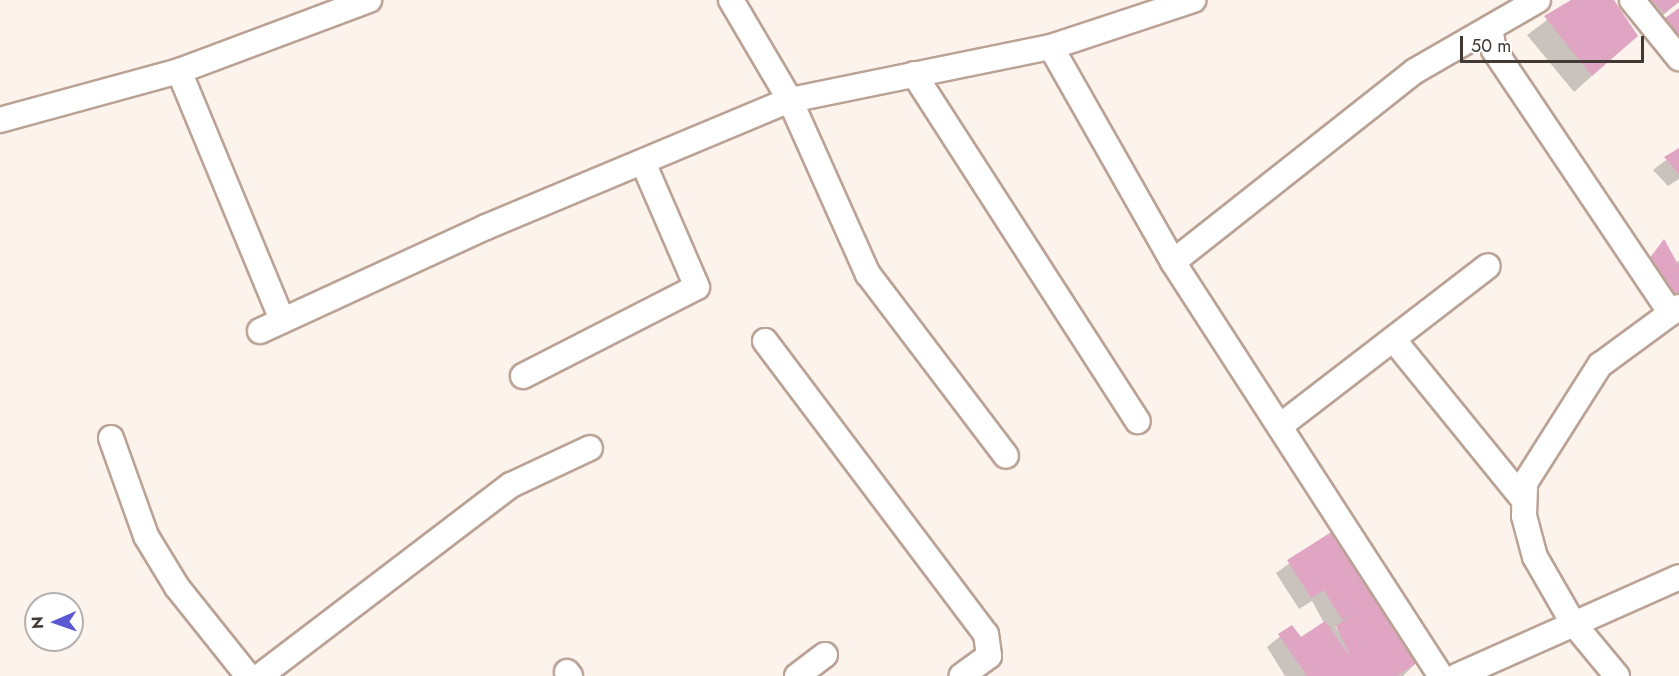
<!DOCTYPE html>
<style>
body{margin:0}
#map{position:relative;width:1679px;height:676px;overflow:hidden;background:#fdf3ed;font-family:Jost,sans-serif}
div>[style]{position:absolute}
.shadow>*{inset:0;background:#0003}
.building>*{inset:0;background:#e0a5c3}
.roads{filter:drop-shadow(2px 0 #baa295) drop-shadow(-2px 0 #baa295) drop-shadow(0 2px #baa295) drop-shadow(0 -2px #baa295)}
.street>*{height:24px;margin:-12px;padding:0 12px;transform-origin:12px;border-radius:12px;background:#fff}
span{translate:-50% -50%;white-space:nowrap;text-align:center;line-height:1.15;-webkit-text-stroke:6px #fff;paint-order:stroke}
.north{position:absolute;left:24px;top:592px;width:60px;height:60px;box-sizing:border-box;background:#fff;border:2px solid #b4b0ad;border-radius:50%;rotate:268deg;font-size:16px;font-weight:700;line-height:24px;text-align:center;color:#433933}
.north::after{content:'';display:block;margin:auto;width:21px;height:27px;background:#5a59d1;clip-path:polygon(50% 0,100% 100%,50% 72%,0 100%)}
.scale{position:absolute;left:1460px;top:36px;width:184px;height:27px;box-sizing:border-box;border:3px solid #433933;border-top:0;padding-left:8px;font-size:18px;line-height:21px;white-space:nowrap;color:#433933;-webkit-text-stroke:4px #fff;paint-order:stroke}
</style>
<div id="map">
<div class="shadow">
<div style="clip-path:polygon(1574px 0,1613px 0,1636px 36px,1574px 92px,1527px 35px)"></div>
<div style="clip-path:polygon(1619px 0,1679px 0,1679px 2px,1652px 24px,1635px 18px)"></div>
<div style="clip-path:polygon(1679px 10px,1679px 59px,1668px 66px,1646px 37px)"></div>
<div style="clip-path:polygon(1679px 150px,1679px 179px,1668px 186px,1653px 170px)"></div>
<div style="clip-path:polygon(1663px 242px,1676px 264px,1679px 260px,1679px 299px,1636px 276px)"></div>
<div style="clip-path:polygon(evenodd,1332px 533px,1420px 659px,1403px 676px,1285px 676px,1267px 647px,1292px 627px,1300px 639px,1324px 623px,1312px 601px,1299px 609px,1276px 573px,1332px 533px,1335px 626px,1338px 626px,1353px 655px,1335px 626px)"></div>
</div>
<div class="building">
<div style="clip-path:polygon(1571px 0,1614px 0,1638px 36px,1592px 76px,1544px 16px)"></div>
<div style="clip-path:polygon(1644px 0,1679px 0,1679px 2px,1664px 13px,1654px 2px,1648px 7px)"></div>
<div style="clip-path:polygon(1679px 8px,1679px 53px,1657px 24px)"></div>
<div style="clip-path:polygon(1679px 148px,1679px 174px,1664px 157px)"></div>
<div style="clip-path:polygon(1664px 239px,1679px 266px,1679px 292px,1670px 295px,1646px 263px)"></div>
<div style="clip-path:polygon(1333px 531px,1422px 660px,1396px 676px,1307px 676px,1278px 634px,1292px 625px,1301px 637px,1325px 621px,1351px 658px,1336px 626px,1357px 611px,1342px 620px,1324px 590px,1311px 598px,1287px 560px)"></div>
</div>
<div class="roads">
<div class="street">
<div style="left:731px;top:0;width:116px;rotate:59.5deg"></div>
<div style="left:790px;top:100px;width:191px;rotate:65.9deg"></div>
<div style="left:868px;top:274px;width:228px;rotate:52.8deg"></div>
<div style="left:1632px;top:0;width:75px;rotate:51deg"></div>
<div style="left:1490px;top:28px;width:22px;rotate:80deg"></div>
<div style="left:1494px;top:50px;width:317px;rotate:56.1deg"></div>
<div style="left:1051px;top:47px;width:247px;rotate:60.4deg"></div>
<div style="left:1173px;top:262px;width:493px;rotate:57.1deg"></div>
<div style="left:179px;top:71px;width:269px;rotate:67.5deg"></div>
<div style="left:914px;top:74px;width:413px;rotate:57.2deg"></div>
<div style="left:0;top:120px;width:186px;rotate:-15.3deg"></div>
<div style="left:179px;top:71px;width:203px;rotate:-20.5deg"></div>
<div style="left:1173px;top:262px;width:308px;rotate:-38.3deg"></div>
<div style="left:1415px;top:71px;width:142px;rotate:-30deg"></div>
<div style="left:260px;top:331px;width:249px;rotate:-24.7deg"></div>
<div style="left:486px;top:227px;width:329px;rotate:-22.7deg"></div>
<div style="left:790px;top:100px;width:266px;rotate:-11.5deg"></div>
<div style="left:1051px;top:47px;width:150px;rotate:-18.3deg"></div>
<div style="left:1393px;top:339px;width:208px;rotate:50.9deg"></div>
<div style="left:765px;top:341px;width:367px;rotate:53deg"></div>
<div style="left:986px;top:634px;width:22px;rotate:82deg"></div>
<div style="left:989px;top:656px;width:34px;rotate:144deg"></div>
<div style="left:523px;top:376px;width:195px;rotate:-27.1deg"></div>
<div style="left:697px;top:287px;width:136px;rotate:-113.4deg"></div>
<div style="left:1280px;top:426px;width:262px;rotate:-37.6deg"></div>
<div style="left:111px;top:438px;width:104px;rotate:70.3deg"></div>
<div style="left:146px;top:536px;width:60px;rotate:58.7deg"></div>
<div style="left:177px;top:587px;width:114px;rotate:51.4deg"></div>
<div style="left:567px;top:672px;width:5px;rotate:53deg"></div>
<div style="left:260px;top:676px;width:315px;rotate:-37.3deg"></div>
<div style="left:511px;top:485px;width:87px;rotate:-25.1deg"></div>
<div style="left:797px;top:676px;width:35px;rotate:-37deg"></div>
<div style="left:1457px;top:676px;width:243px;rotate:-24deg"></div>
<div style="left:1617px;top:676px;width:69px;rotate:-129.7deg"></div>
<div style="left:1573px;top:623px;width:76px;rotate:-119.9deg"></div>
<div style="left:1535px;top:557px;width:42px;rotate:-105deg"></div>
<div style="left:1524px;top:516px;width:33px;rotate:-88deg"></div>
<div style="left:1525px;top:483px;width:140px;rotate:-57.6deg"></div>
<div style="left:1600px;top:365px;width:98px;rotate:-36.3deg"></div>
</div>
</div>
<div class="north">N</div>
<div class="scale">50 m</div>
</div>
